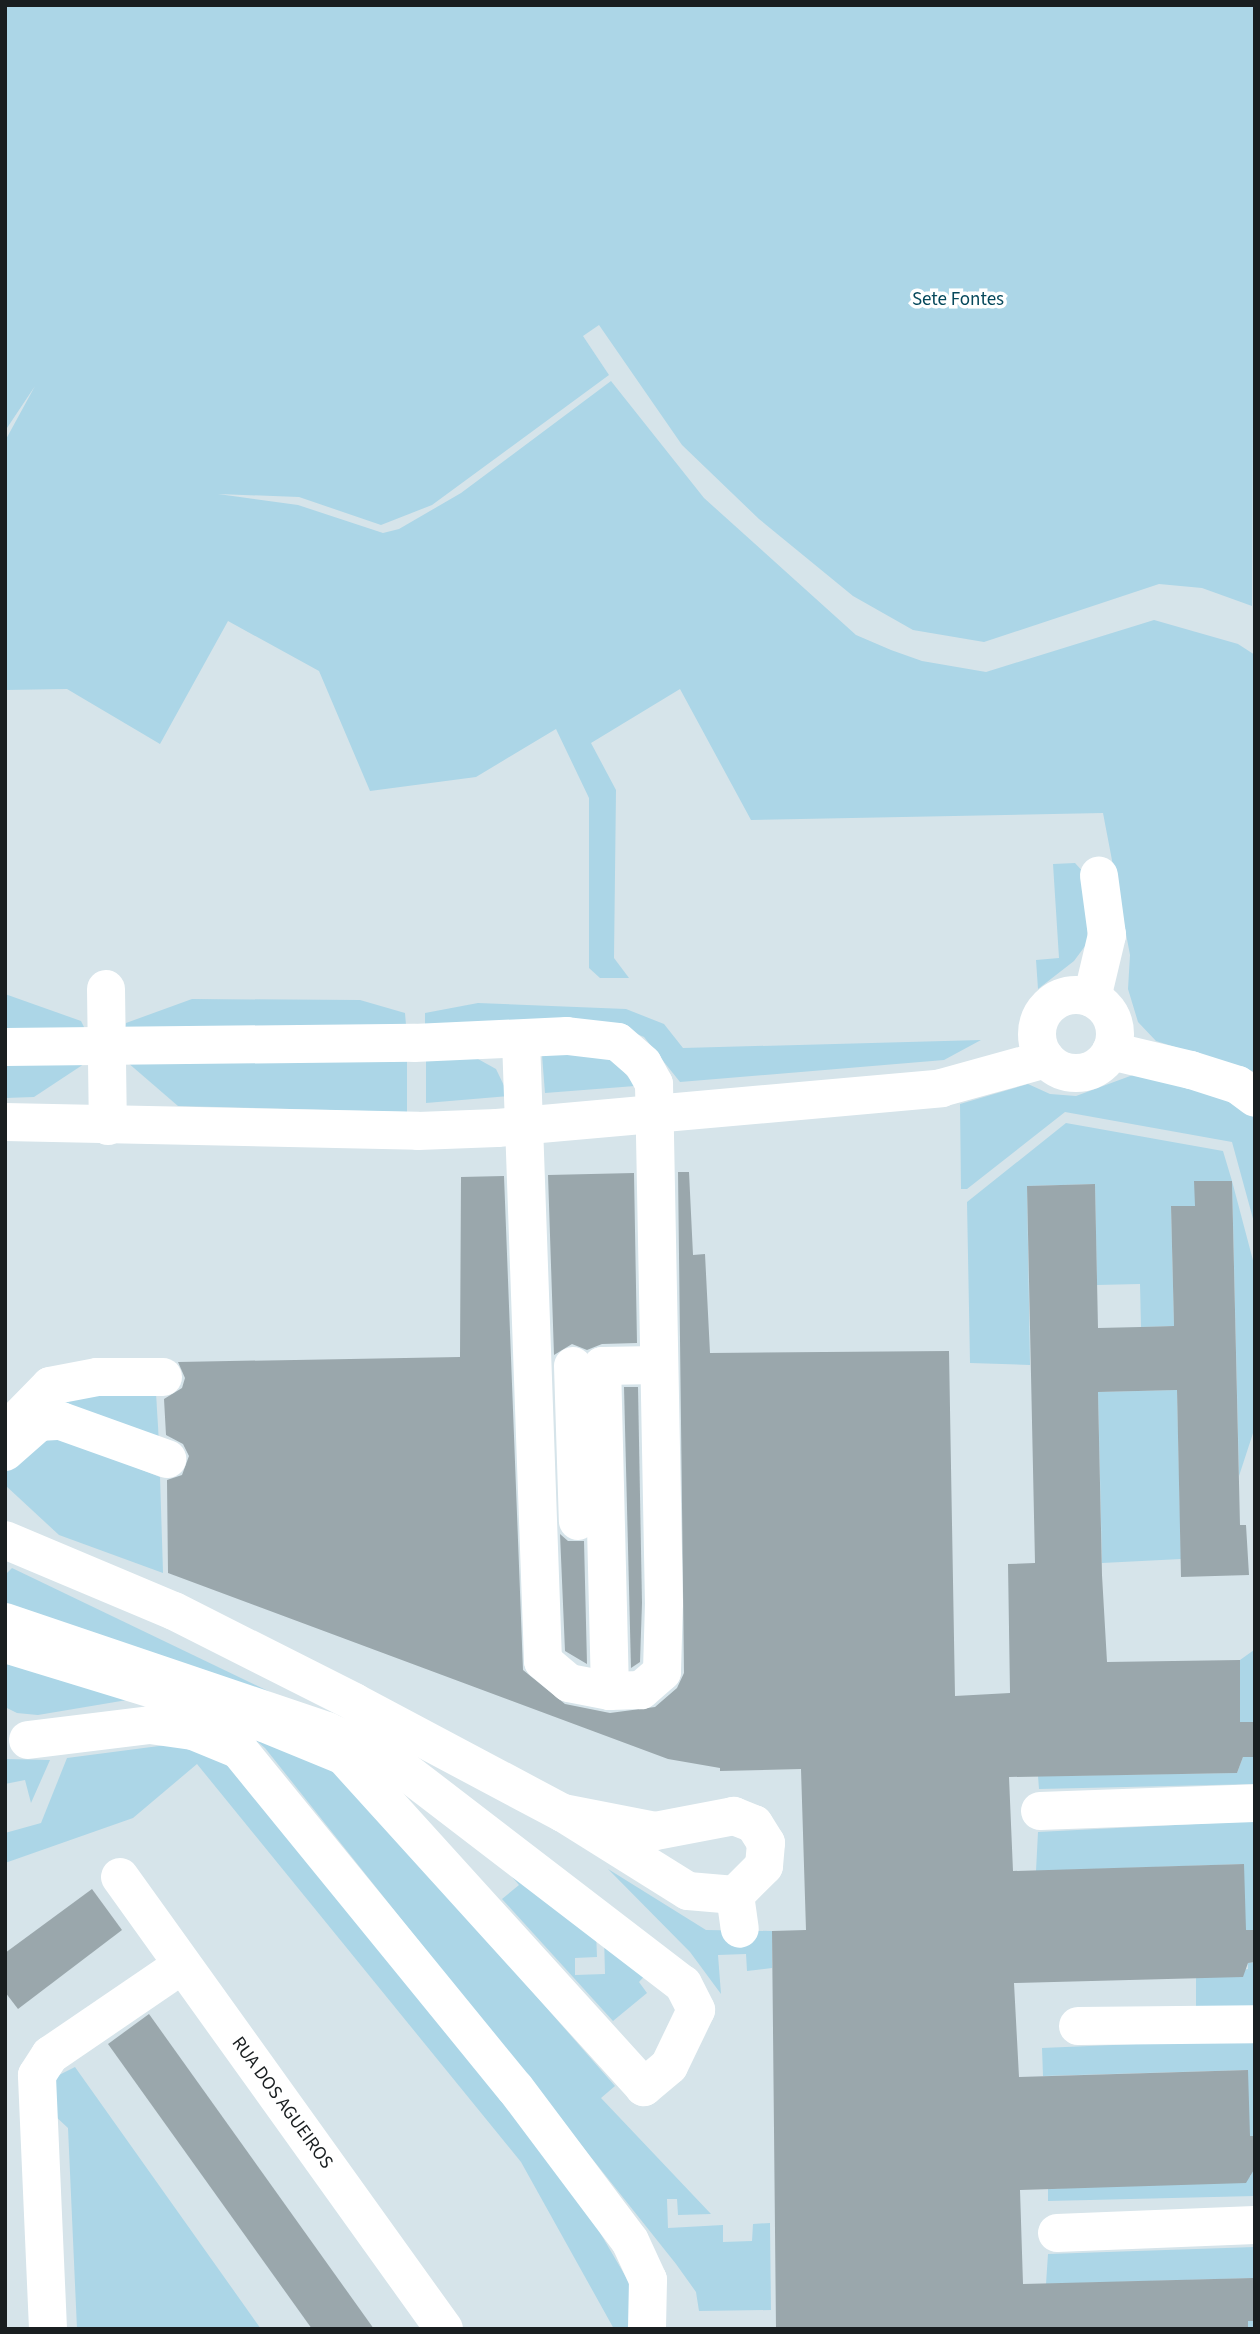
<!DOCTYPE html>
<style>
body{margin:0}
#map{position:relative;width:1260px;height:2334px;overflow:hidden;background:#d6e4ea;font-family:"Source Sans 3",sans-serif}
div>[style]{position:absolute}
.green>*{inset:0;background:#acd6e7}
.building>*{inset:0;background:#9aa7ac}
.minor>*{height:38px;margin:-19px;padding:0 19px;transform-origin:19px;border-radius:19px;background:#fff}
.minor>.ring{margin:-19px;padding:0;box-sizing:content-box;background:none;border:38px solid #fff;border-radius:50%}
span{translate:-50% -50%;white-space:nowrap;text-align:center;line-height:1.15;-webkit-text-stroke:7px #fff;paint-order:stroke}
.park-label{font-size:19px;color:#06485b}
.street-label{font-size:19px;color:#191e20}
.frame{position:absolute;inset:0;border:7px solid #191e20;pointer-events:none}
</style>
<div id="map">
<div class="green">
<div style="clip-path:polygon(5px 5px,1255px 5px,1252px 606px,1202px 588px,1159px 584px,984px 642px,913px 630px,853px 596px,759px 519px,682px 445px,599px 325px,583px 336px,609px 375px,432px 505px,381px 525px,299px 497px,218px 494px,298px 505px,383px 533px,399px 529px,461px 493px,611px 381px,704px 498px,856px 635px,891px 650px,922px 661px,986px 672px,1154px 620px,1238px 644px,1255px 655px,1255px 1072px,1156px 1041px,1138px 1022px,1128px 989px,1130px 955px,1103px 813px,751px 820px,680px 689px,591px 743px,616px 790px,614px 958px,629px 978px,600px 978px,589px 968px,589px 798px,556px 729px,476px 777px,370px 791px,319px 671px,228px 621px,160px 744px,67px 689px,5px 690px,5px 441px,35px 386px,5px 431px)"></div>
<div style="clip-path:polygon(1075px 863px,1085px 874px,1088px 942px,1074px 961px,1038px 989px,1036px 960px,1059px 958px,1053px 864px)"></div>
<div style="clip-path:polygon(5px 994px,81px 1021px,85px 1029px,5px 1031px)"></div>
<div style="clip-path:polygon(192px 999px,360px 1000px,405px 1013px,406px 1025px,125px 1028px,126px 1023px)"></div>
<div style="clip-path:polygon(478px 1003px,626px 1009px,664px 1024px,683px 1048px,981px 1040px,944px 1060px,680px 1082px,644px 1037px,620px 1027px,425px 1024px,425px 1013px)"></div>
<div style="clip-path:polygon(573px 1051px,615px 1060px,635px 1086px,545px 1093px,542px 1055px)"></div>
<div style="clip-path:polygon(407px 1056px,407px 1112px,178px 1106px,127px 1062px)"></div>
<div style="clip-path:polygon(426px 1057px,478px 1059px,496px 1069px,509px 1096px,426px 1103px)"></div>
<div style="clip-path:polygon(5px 1060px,87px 1062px,34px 1097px,5px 1098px)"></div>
<div style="clip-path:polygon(1141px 1072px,1193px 1083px,1251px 1113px,1255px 1121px,1255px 1226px,1232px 1142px,1065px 1112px,967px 1189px,961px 1189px,960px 1104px,1028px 1084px,1050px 1094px,1076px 1096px)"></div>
<div style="clip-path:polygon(1066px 1123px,1223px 1151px,1232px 1181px,1255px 1268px,1255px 1427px,1239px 1476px,1232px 1181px,1195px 1181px,1195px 1206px,1171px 1207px,1174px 1326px,1141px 1327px,1140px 1284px,1097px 1285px,1095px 1184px,1027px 1186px,1030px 1365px,970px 1363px,967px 1202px)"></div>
<div style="clip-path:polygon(1177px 1390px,1181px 1559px,1102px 1563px,1098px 1392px)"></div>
<div style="clip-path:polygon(156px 1393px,159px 1443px,45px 1398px)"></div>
<div style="clip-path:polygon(56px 1436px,160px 1477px,163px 1573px,59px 1535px,5px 1485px,5px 1463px,26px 1438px)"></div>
<div style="clip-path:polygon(12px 1568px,322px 1717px,5px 1612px,5px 1575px)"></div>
<div style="clip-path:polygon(5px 1649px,133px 1699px,38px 1715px,17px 1713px,5px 1707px)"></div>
<div style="clip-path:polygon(1254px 1650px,1255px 1722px,1233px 1722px,1240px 1699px,1240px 1660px)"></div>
<div style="clip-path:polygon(247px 1733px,334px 1765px,615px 2086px,601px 2098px,711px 2214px,678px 2215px,677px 2199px,667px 2199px,668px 2228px,723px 2225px,723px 2242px,752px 2241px,753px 2224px,770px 2223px,771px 2310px,699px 2311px,696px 2292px,676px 2264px,265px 1748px)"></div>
<div style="clip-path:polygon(182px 1743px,234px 1764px,574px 2188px,630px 2284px,634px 2329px,614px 2329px,521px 2162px,197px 1764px,133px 1818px,5px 1863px,5px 1833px,41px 1823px,67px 1758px)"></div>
<div style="clip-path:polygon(1243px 1757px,1255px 1757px,1255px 1784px,1039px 1789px,1038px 1776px,1237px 1773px)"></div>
<div style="clip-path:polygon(5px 1759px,50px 1760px,31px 1803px,25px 1780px,5px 1784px)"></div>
<div style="clip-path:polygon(1255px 1821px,1255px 1930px,1240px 1930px,1244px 1864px,1036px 1871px,1038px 1832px)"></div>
<div style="clip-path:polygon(608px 1869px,706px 1930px,772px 1931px,772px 1968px,747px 1971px,746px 1954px,718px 1955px,721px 1994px,690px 1952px)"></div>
<div style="clip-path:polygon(506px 1870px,596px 1931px,597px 1957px,575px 1958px,575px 1975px,605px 1974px,604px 1936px,649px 1971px,639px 1982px,647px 1993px,613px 2021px,502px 1899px,519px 1885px)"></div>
<div style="clip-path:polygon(1255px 1962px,1255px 2010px,1196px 2012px,1196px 1978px,1248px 1969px,1248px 1963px)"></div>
<div style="clip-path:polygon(1255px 2039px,1255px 2136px,1244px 2136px,1248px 2070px,1043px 2076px,1042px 2048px)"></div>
<div style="clip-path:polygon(75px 2067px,261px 2329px,77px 2329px,68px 2128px,54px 2115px,55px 2077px)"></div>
<div style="clip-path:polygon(1251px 2168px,1255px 2168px,1255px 2196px,1048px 2201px,1048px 2189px,1246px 2177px,1251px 2176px)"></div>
<div style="clip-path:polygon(1255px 2247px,1255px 2329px,1248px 2329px,1247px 2321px,1254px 2320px,1253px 2278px,1046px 2284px,1048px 2254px)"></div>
</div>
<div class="building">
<div style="clip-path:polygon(678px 1172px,689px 1172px,693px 1255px,705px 1254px,710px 1353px,949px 1351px,955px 1696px,1010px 1693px,1008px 1564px,1035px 1563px,1027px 1186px,1095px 1184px,1098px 1328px,1141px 1327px,1174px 1326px,1171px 1206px,1195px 1206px,1194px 1181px,1232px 1181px,1240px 1525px,1246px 1525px,1249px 1575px,1181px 1577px,1177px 1390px,1098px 1392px,1102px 1575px,1107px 1662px,1240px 1660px,1240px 1722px,1255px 1722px,1255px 1757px,1243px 1757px,1237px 1773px,1009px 1777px,1013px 1871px,1244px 1864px,1246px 1930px,1255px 1930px,1255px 1962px,1248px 1963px,1243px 1977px,1014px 1983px,1019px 2077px,1248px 2070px,1250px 2136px,1255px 2136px,1255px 2168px,1246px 2183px,1020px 2190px,1023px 2284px,1253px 2278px,1254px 2321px,1248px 2321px,1248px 2329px,776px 2329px,772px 1931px,806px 1930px,801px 1769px,720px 1771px,720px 1768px,668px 1759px,168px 1573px,167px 1480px,182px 1475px,189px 1456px,183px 1444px,166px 1435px,164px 1399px,182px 1388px,185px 1378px,178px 1362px,460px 1357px,461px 1177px,504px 1176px,523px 1670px,565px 1704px,610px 1713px,655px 1707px,677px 1688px,684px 1673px)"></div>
<div style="clip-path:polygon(634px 1173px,637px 1343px,602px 1344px,587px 1350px,572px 1344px,554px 1355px,548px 1175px)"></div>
<div style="clip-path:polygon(624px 1387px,638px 1387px,642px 1603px,640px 1662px,631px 1668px)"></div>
<div style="clip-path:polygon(560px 1534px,568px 1541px,584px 1541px,587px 1664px,565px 1651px)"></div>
<div style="clip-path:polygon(92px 1889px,122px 1930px,18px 2009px,5px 1992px,5px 1953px)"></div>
<div style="clip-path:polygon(149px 2014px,374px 2329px,312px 2329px,108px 2044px)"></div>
</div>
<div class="minor">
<div style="left:106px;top:989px;width:137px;rotate:89.2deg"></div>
<div class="ring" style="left:1037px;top:995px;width:40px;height:40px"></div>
<div style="left:1092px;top:998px;width:65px;rotate:-76.6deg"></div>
<div style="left:1107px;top:935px;width:60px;rotate:-97.7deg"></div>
<div style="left:5px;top:1047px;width:409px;rotate:-0.6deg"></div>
<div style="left:414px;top:1043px;width:153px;rotate:-2.6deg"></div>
<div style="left:567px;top:1036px;width:51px;rotate:6.7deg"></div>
<div style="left:618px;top:1042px;width:33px;rotate:41deg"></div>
<div style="left:643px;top:1064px;width:23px;rotate:61deg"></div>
<div style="left:654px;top:1084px;width:519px;rotate:88.9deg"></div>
<div style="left:664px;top:1603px;width:69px;rotate:91.7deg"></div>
<div style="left:662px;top:1672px;width:28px;rotate:139deg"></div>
<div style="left:641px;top:1690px;width:31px;rotate:178deg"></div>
<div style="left:610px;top:1691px;width:42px;rotate:-169deg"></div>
<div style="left:569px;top:1683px;width:34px;rotate:-140deg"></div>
<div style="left:543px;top:1661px;width:620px;rotate:-92.03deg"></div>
<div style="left:1111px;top:1051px;width:82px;rotate:13.4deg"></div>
<div style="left:1191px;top:1070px;width:49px;rotate:17.7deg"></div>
<div style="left:1238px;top:1085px;width:21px;rotate:37deg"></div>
<div style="left:5px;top:1122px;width:413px;rotate:1.2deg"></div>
<div style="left:418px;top:1131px;width:79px;rotate:-2.2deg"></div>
<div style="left:497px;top:1128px;width:446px;rotate:-5.1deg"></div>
<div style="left:941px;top:1088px;width:109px;rotate:-15.4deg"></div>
<div style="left:573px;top:1366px;width:155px;rotate:88.2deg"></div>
<div style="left:6px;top:1431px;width:63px;rotate:-45.6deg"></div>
<div style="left:50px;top:1386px;width:48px;rotate:-10.8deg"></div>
<div style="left:97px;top:1377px;width:66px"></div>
<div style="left:5px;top:1452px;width:45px;rotate:-41.4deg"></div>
<div style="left:39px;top:1422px;width:22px;rotate:-3deg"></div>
<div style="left:61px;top:1421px;width:113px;rotate:19.7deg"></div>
<div style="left:5px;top:1540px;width:183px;rotate:22.8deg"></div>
<div style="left:174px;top:1611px;width:202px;rotate:26.8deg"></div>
<div style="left:354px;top:1702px;width:237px;rotate:28deg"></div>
<div style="left:563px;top:1813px;width:147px;rotate:32deg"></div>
<div style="left:688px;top:1891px;width:47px;rotate:4.9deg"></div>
<div style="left:735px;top:1895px;width:41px;rotate:-45deg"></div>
<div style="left:764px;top:1866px;width:23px;rotate:-85deg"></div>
<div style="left:766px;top:1843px;width:22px;rotate:-122deg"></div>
<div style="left:754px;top:1824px;width:22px;rotate:-158deg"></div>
<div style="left:734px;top:1816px;width:80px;rotate:169.2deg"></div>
<div style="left:655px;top:1831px;width:94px;rotate:-168.9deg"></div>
<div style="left:5px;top:1622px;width:340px;rotate:18.7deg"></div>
<div style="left:327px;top:1731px;width:67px;rotate:23.9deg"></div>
<div style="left:388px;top:1758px;width:372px;rotate:37.5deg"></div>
<div style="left:683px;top:1984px;width:29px;rotate:63deg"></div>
<div style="left:696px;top:2010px;width:62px;rotate:115.7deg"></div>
<div style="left:669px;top:2066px;width:33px;rotate:140deg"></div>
<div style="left:644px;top:2087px;width:447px;rotate:-132.2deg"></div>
<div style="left:344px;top:1756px;width:87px;rotate:-157.6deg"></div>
<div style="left:264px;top:1723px;width:271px;rotate:-163deg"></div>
<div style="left:610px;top:1691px;width:325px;rotate:-91.4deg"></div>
<div style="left:602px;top:1366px;width:55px;rotate:-1deg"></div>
<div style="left:28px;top:1740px;width:123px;rotate:-7deg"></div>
<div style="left:150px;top:1725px;width:43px;rotate:7.9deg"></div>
<div style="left:193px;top:1731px;width:50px;rotate:22.4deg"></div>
<div style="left:239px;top:1750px;width:436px;rotate:50.8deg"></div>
<div style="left:515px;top:2088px;width:191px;rotate:53.1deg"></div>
<div style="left:630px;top:2241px;width:43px;rotate:65.2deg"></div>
<div style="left:648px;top:2280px;width:49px;rotate:91.2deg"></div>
<div style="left:1040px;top:1811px;width:215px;rotate:-2.1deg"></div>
<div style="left:120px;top:1877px;width:556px;rotate:54.37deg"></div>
<div style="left:735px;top:1895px;width:34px;rotate:82deg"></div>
<div style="left:1078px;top:2026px;width:177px;rotate:-0.6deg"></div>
<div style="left:1057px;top:2233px;width:198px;rotate:-2.3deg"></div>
<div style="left:48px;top:2329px;width:254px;rotate:-92.5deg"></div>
<div style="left:37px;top:2075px;width:24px;rotate:-57deg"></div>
<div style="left:50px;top:2055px;width:160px;rotate:-34.3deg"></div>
</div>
<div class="park-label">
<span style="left:958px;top:300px">Sete Fontes</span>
</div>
<div class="street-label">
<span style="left:282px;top:2103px;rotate:54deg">RUA DOS AGUEIROS</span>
</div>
<div class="frame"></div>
</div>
